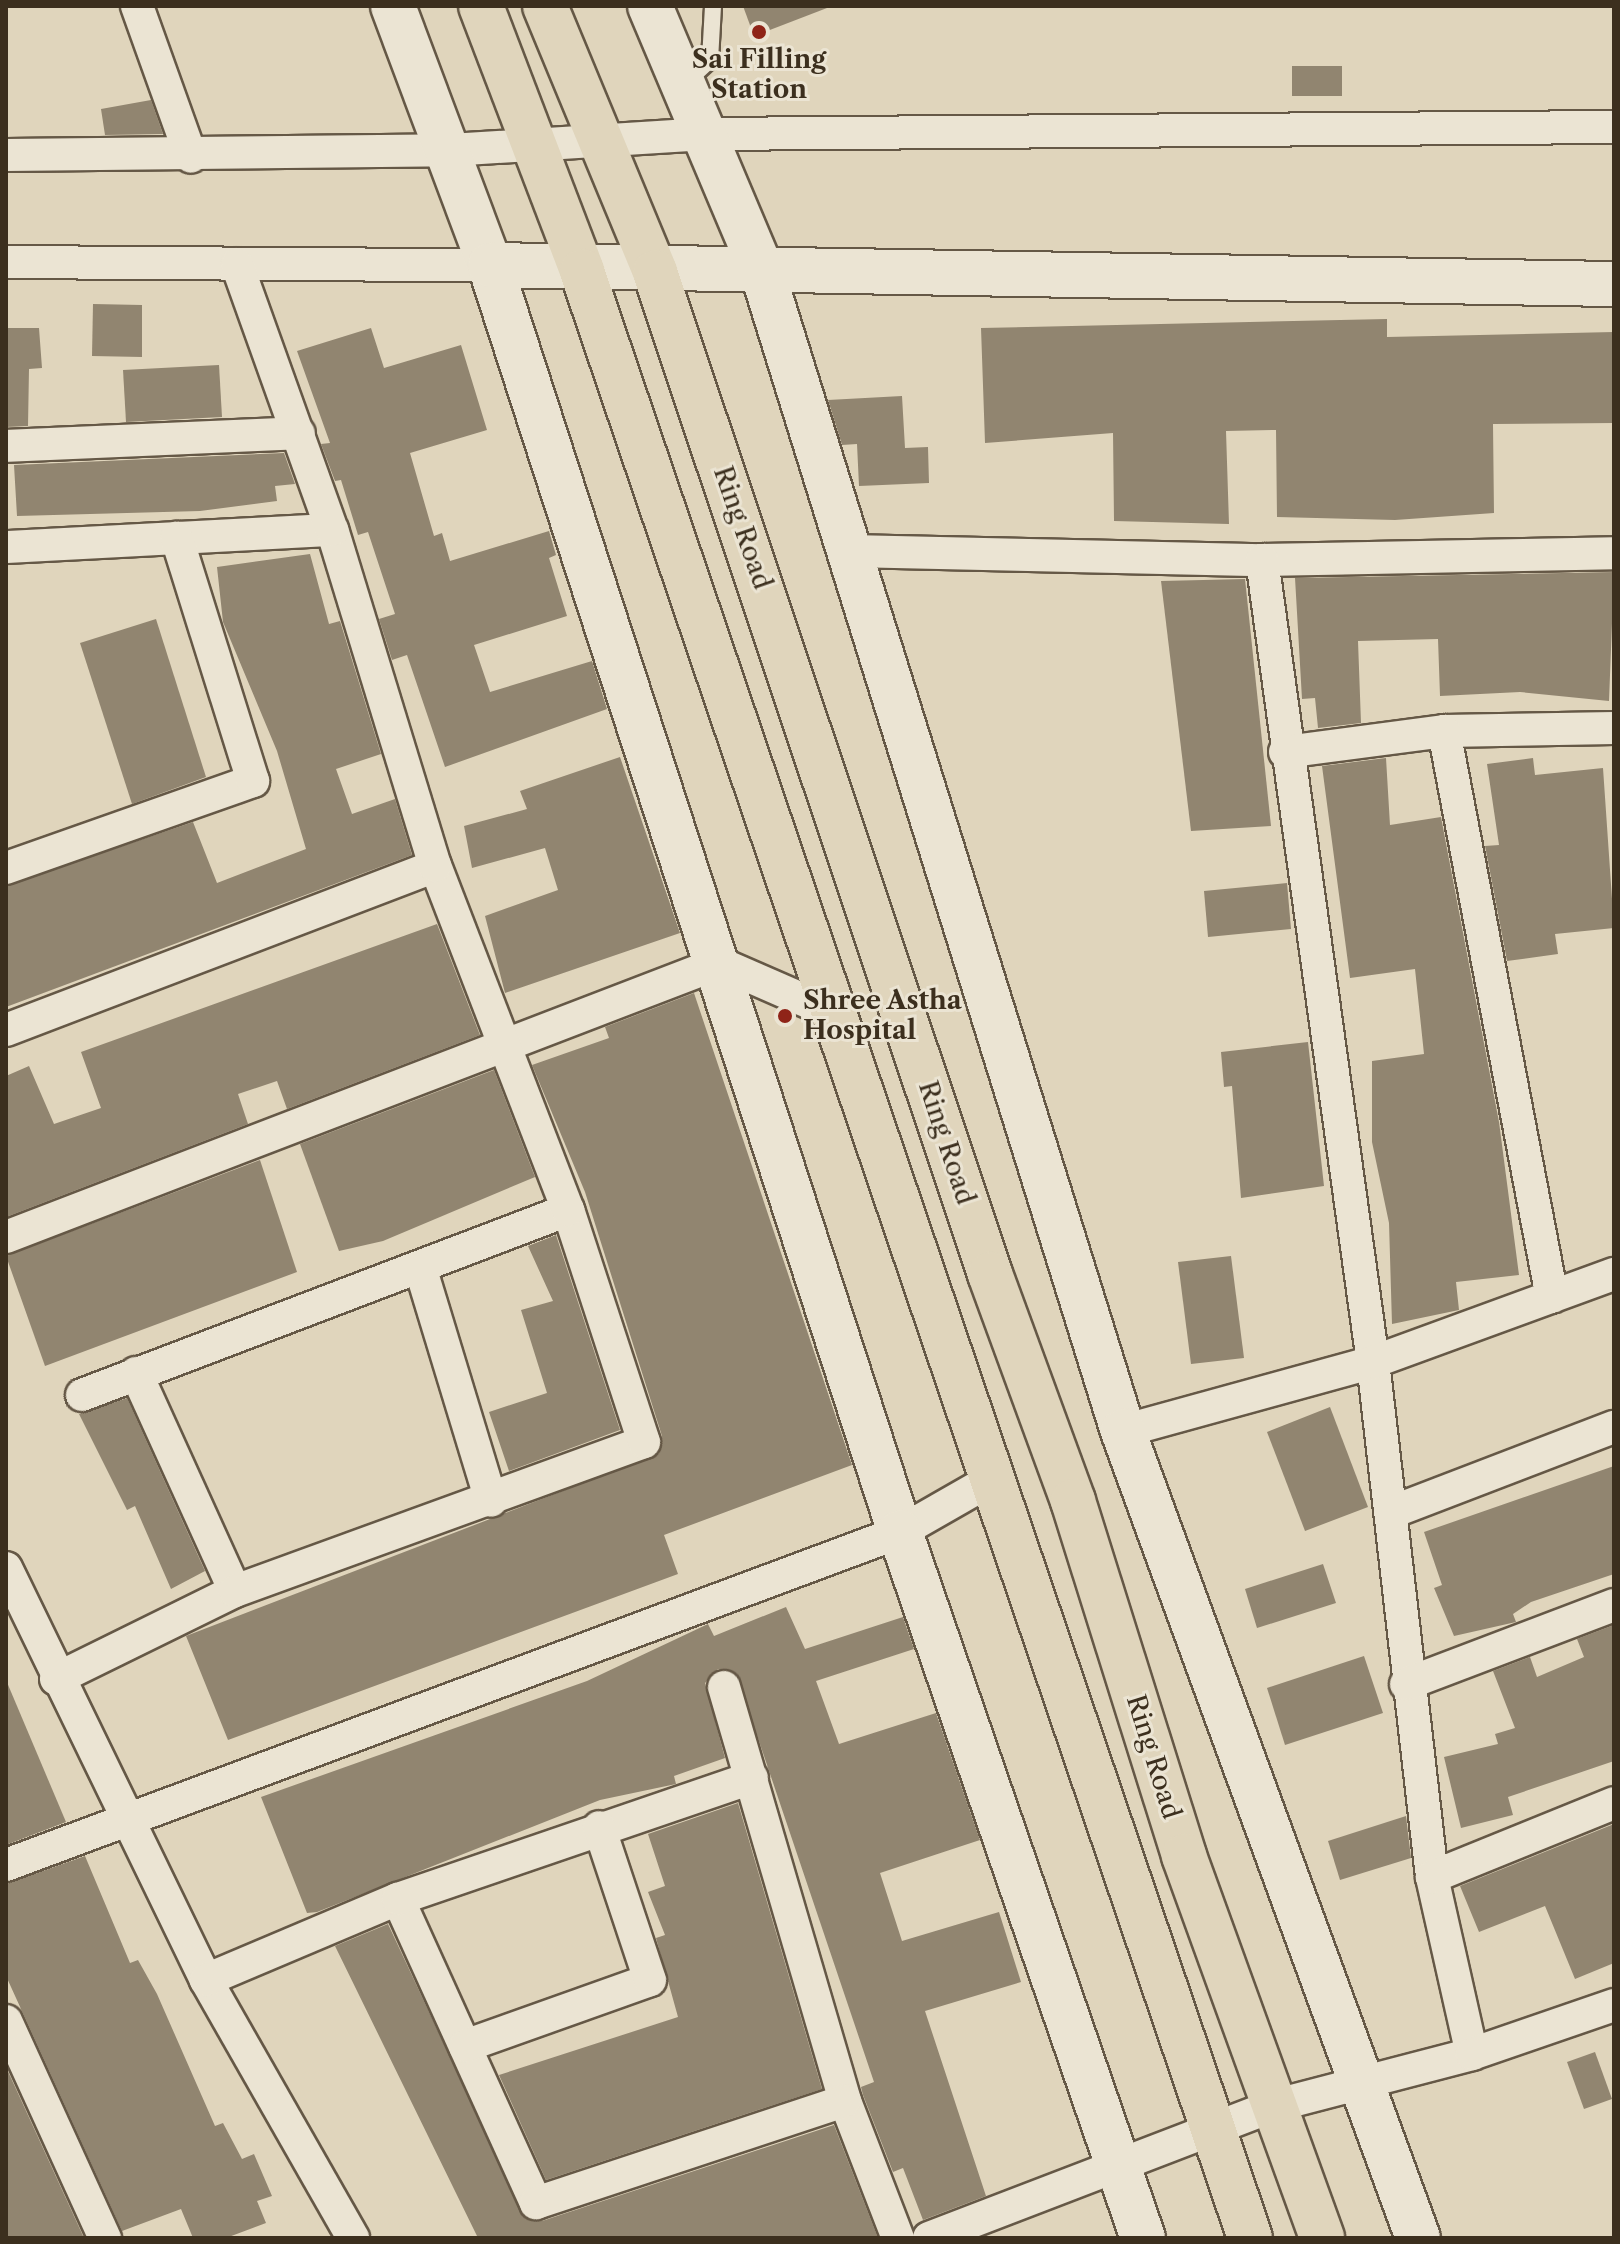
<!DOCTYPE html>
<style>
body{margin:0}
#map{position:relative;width:1620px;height:2244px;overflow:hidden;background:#e0d5bc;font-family:"Libre Caslon Text",serif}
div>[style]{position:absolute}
.building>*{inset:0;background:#918570}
.roads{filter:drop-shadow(2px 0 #655846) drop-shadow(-2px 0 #655846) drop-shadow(0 2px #655846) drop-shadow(0 -2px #655846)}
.lane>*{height:16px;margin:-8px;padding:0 8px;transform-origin:8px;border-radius:8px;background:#ebe4d3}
.street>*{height:32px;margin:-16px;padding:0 16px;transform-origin:16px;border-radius:16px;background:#ebe4d3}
.secondary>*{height:44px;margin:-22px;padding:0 22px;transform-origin:22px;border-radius:22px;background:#ebe4d3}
.highway>*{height:44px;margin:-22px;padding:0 22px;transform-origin:22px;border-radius:22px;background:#e0d5bc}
.dots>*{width:22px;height:22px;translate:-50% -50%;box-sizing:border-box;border:4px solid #ebe4d3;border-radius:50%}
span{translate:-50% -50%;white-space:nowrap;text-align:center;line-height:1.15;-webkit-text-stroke:6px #ebe4d3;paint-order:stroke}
.poi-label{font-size:26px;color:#3c2f1e;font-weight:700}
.left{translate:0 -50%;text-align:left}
.street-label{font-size:26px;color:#3c2f1e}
.frame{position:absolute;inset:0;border:8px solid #3c2f1e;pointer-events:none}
</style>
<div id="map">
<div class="building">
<div style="clip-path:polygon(743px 6px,827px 6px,827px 8px,754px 36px)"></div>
<div style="clip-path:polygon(1292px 66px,1342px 66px,1342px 96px,1292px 96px)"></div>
<div style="clip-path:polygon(151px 100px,163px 134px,105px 135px,101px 109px)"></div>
<div style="clip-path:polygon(93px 304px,142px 305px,142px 357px,92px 356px)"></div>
<div style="clip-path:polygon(1387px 319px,1387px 337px,1614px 332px,1614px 423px,1493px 424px,1494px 513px,1395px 520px,1277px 517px,1276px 430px,1226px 431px,1229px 524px,1114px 521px,1113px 433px,985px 443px,981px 328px)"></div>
<div style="clip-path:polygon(6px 328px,39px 328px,42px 368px,29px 369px,28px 426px,6px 427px)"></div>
<div style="clip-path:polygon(371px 328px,384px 368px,461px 345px,487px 430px,410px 453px,434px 536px,442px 533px,450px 561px,549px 531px,556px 555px,549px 558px,567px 616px,474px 645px,490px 692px,592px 661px,607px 709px,445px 767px,407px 655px,392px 660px,379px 619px,395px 614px,368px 532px,358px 535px,341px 480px,335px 481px,321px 444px,330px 443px,297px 351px)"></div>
<div style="clip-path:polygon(219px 365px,222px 417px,126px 422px,123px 370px)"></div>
<div style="clip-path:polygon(902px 396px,905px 448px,928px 447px,929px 483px,859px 486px,857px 444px,842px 445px,828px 400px)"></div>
<div style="clip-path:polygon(284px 453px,295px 484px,275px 486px,277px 501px,200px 511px,17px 516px,14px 465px)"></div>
<div style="clip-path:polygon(310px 554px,329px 624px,340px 621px,381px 754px,336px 769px,352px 814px,395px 799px,412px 855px,6px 1007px,6px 886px,193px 822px,217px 883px,306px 849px,277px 751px,223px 622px,217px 567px)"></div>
<div style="clip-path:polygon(1614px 572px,1609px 701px,1520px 692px,1440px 696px,1438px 639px,1358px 641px,1361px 723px,1318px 728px,1315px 698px,1302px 699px,1295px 578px)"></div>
<div style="clip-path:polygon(1245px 579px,1271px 826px,1191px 831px,1161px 581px)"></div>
<div style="clip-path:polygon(156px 619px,206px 777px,132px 804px,80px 643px)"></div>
<div style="clip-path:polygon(620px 757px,680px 933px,505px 993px,485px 916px,558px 890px,545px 848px,472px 868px,464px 826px,527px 809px,520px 791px)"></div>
<div style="clip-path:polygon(1386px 758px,1390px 825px,1441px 817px,1499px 1122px,1519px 1275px,1456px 1282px,1459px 1310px,1392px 1324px,1389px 1223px,1372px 1142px,1372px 1061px,1424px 1054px,1415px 969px,1350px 978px,1322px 766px)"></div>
<div style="clip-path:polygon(1533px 758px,1535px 775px,1603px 768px,1614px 928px,1555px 934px,1558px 954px,1507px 961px,1485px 846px,1499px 845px,1487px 764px)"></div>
<div style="clip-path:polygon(1287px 883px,1291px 929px,1208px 937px,1204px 891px)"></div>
<div style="clip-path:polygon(437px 924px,480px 1035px,287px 1109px,277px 1081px,238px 1094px,248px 1124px,6px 1217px,6px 1076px,29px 1066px,54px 1124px,101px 1108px,81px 1052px)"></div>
<div style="clip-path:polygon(694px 993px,852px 1465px,664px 1535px,678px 1574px,228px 1740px,186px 1636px,659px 1454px,662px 1436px,585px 1192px,532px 1065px,609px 1038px,605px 1027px)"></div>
<div style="clip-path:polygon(1308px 1042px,1324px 1186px,1241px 1198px,1232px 1086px,1224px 1087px,1221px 1052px)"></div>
<div style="clip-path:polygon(494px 1070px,535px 1177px,383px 1241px,339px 1251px,300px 1144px)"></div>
<div style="clip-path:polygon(260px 1160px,297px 1272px,45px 1366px,6px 1256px)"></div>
<div style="clip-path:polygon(556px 1235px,620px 1430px,509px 1471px,489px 1412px,547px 1393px,521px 1310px,553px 1301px,528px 1246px)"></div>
<div style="clip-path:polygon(1231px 1256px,1244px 1358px,1191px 1364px,1178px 1262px)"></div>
<div style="clip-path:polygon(127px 1398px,205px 1571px,171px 1589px,135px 1506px,127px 1510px,79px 1414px)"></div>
<div style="clip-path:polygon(1330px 1407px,1368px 1507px,1305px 1531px,1267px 1432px)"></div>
<div style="clip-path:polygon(1614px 1466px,1614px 1574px,1531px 1602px,1513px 1614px,1516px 1622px,1454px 1636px,1434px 1588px,1442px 1585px,1424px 1532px)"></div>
<div style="clip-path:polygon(1323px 1564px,1336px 1603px,1257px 1628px,1245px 1589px)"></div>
<div style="clip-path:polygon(786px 1607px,805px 1649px,903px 1617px,914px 1649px,816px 1681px,839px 1744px,936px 1713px,980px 1840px,880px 1873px,902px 1941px,999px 1912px,1021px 1982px,925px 2011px,986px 2196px,923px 2220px,903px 2168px,893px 2172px,863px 2095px,861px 2087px,874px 2082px,736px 1673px,718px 1669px,705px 1683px,725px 1758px,674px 1776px,676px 1784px,600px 1800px,317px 1912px,307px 1913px,261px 1797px,587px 1681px,708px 1624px,714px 1636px)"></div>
<div style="clip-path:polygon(1614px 1625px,1614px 1761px,1508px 1797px,1513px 1815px,1461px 1828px,1444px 1757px,1498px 1744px,1495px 1734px,1515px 1728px,1493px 1671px,1530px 1657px,1537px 1677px,1584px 1657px,1577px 1639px)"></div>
<div style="clip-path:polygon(1364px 1656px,1383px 1713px,1285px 1745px,1267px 1688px)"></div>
<div style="clip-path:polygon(6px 1680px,66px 1822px,6px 1845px)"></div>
<div style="clip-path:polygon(738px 1803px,822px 2089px,546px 2180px,499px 2075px,678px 2017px,656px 1938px,665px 1935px,648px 1892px,665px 1886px,648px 1834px)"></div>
<div style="clip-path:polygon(1406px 1816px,1411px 1858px,1340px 1880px,1328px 1841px)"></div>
<div style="clip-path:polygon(1614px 1824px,1614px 1963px,1575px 1979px,1545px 1906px,1479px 1932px,1460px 1886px)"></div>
<div style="clip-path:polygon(85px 1856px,130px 1963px,138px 1960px,157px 1994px,215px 2126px,223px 2123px,242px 2159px,254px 2154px,272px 2196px,257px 2201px,266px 2223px,226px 2238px,193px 2238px,181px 2209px,122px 2231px,6px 1976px,6px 1884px)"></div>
<div style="clip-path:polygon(388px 1924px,525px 2218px,542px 2221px,834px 2125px,878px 2238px,478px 2238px,335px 1946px)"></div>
<div style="clip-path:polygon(1595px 2052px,1612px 2099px,1584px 2109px,1567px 2062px)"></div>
<div style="clip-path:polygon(6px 2067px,84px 2238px,6px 2238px)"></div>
</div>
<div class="roads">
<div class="lane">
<div style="left:684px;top:84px;width:35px;rotate:-43deg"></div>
<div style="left:710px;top:60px;width:54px;rotate:-86.8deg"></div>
</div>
<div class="street">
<div style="left:137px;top:6px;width:160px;rotate:70.3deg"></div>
<div style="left:6px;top:155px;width:444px;rotate:-0.6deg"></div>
<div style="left:450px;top:150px;width:256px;rotate:-3.6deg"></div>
<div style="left:705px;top:134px;width:909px;rotate:-0.44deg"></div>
<div style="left:6px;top:262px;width:484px;rotate:0.4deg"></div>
<div style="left:6px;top:446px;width:293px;rotate:-2.5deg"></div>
<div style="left:6px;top:547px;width:326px;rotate:-3deg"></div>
<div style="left:850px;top:551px;width:412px;rotate:1.3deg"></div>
<div style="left:1262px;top:560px;width:352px;rotate:-1.1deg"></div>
<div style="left:1262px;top:560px;width:810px;rotate:82.12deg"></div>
<div style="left:1373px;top:1362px;width:518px;rotate:83.46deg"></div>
<div style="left:1432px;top:1877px;width:181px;rotate:77.3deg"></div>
<div style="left:1444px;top:731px;width:170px;rotate:-1deg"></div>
<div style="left:1285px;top:752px;width:160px;rotate:-7.5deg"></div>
<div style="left:1444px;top:731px;width:576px;rotate:79.2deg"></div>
<div style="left:6px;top:868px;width:262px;rotate:-19.4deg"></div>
<div style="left:253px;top:781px;width:255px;rotate:-107.4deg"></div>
<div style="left:6px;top:1030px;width:459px;rotate:-20.9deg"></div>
<div style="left:6px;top:1237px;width:764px;rotate:-21.02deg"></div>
<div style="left:719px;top:963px;width:122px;rotate:23.6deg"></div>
<div style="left:421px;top:1270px;width:241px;rotate:73.1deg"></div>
<div style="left:136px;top:1373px;width:239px;rotate:65.6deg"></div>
<div style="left:82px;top:1395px;width:520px;rotate:-20.84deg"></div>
<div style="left:1123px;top:1431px;width:259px;rotate:-15.4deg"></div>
<div style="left:1373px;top:1362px;width:257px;rotate:-20.1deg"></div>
<div style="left:1392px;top:1512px;width:238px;rotate:-21deg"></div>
<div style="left:6px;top:1568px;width:458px;rotate:64.1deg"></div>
<div style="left:206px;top:1980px;width:297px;rotate:60.3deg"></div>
<div style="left:56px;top:1679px;width:199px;rotate:-26.2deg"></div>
<div style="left:235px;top:1591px;width:435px;rotate:-20deg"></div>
<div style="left:644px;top:1442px;width:244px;rotate:-108.1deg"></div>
<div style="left:568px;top:1210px;width:369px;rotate:-111.1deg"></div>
<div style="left:435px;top:866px;width:351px;rotate:-107deg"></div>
<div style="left:332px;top:530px;width:282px;rotate:-109.7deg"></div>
<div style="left:1406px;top:1684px;width:222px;rotate:-20.8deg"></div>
<div style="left:724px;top:1687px;width:431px;rotate:73.7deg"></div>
<div style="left:845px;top:2101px;width:147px;rotate:68.9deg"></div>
<div style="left:6px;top:1865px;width:954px;rotate:-20.43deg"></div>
<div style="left:900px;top:1532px;width:111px;rotate:-29.8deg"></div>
<div style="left:1432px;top:1877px;width:196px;rotate:-22.1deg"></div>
<div style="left:398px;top:1899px;width:334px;rotate:65.6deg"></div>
<div style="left:536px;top:2203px;width:325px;rotate:-18.3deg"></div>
<div style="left:206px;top:1980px;width:208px;rotate:-22.9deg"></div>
<div style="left:398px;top:1899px;width:374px;rotate:-18.9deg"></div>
<div style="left:6px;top:2021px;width:239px;rotate:65.5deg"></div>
<div style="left:465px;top:2046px;width:196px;rotate:-19.6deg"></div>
<div style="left:650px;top:1980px;width:161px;rotate:-108.4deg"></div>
<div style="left:929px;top:2238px;width:368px;rotate:-21deg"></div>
<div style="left:1273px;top:2106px;width:206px;rotate:-14.6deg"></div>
<div style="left:1472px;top:2054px;width:150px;rotate:-19deg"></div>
</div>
<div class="secondary">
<div style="left:393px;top:6px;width:277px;rotate:69.5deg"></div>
<div style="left:490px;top:265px;width:1332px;rotate:72.07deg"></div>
<div style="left:900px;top:1532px;width:747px;rotate:71.01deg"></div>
<div style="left:650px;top:6px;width:291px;rotate:67.1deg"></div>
<div style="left:763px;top:274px;width:1212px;rotate:72.72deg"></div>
<div style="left:1123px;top:1431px;width:859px;rotate:69.92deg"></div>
<div style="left:490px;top:265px;width:1124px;rotate:0.97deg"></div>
</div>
<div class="highway">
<div style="left:481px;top:6px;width:284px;rotate:69.1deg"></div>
<div style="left:582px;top:271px;width:2077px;rotate:71.24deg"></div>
<div style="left:545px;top:6px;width:288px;rotate:67.5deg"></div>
<div style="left:655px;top:272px;width:1057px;rotate:71.51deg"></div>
<div style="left:990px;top:1274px;width:242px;rotate:69.9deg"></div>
<div style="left:1073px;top:1501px;width:372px;rotate:72.6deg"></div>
<div style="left:1184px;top:1856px;width:406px;rotate:70.1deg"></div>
</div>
</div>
<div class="dots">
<div style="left:759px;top:32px;background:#8f2418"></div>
<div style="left:785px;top:1016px;background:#8f2418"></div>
</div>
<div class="poi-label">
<span style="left:759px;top:75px">Sai Filling<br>Station</span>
<span class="left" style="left:803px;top:1016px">Shree Astha<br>Hospital</span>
</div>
<div class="street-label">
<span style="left:742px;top:528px;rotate:71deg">Ring Road</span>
<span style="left:946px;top:1143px;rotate:72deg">Ring Road</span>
<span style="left:1153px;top:1757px;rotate:73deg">Ring Road</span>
</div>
<div class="frame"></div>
</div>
